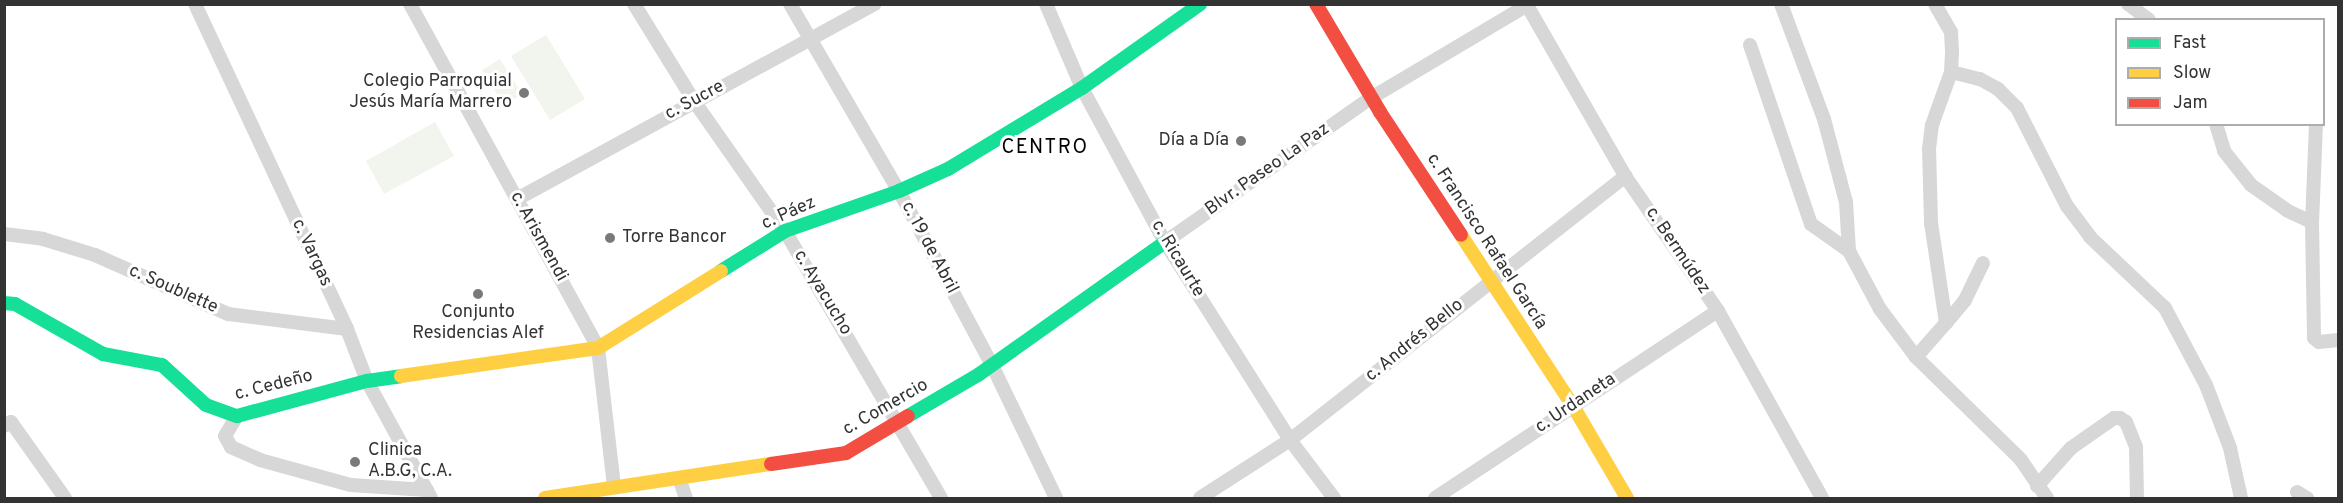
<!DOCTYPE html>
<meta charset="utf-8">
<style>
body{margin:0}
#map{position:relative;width:2343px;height:503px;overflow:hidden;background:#fff;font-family:Overpass,sans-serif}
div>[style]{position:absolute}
.green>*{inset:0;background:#f1f5ed}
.street>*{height:14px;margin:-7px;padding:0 7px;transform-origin:7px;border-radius:7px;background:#d7d7d7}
.fast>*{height:14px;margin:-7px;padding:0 7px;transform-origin:7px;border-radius:7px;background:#16e098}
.slow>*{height:14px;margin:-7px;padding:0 7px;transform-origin:7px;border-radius:7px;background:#ffcf43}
.jam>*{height:14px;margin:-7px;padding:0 7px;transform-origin:7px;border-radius:7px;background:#f24e42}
.dots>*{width:16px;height:16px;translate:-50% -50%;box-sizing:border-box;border:3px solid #fff;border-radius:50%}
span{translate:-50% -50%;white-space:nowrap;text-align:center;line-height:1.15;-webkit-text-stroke:6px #fff;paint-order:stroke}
.poi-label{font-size:18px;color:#333}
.right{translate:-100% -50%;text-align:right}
.left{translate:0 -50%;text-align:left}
.street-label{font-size:18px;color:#333}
.neighbourhood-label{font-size:20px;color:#000;letter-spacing:1.5px}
.frame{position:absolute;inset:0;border:6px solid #333;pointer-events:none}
.legend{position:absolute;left:2115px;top:18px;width:210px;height:108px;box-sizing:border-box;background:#fff;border:2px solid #adadad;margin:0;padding:8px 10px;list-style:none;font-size:18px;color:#333}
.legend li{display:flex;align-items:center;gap:12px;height:30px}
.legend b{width:30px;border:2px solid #adadad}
</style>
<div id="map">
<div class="green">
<div style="clip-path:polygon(546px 35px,585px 99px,550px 120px,511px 56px)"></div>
<div style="clip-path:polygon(500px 59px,522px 94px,504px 105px,482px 70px)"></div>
<div style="clip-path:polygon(435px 122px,454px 156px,384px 194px,366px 161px)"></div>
</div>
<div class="street">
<div style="left:195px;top:4px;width:359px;rotate:64.9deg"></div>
<div style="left:347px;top:329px;width:56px;rotate:69deg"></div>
<div style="left:367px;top:381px;width:133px;rotate:61.3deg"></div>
<div style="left:410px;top:4px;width:392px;rotate:61.3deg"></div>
<div style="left:598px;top:348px;width:140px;rotate:83.4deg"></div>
<div style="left:634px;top:4px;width:114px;rotate:58.3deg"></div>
<div style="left:694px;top:101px;width:159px;rotate:55deg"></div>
<div style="left:785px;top:231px;width:309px;rotate:59.7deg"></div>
<div style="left:790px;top:4px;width:216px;rotate:59.8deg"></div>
<div style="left:899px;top:191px;width:197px;rotate:61.9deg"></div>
<div style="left:992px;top:365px;width:148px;rotate:64.3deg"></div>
<div style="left:1046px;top:4px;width:91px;rotate:66.8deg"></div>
<div style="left:1082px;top:88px;width:175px;rotate:61.7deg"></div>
<div style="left:1165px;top:242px;width:234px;rotate:57.7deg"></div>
<div style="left:1290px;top:440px;width:73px;rotate:52.8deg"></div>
<div style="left:1781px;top:4px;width:123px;rotate:69.5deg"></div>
<div style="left:1824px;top:119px;width:86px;rotate:75.2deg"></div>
<div style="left:1846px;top:202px;width:49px;rotate:86.5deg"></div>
<div style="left:1849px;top:251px;width:66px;rotate:61.9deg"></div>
<div style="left:1880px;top:309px;width:60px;rotate:53.1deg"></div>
<div style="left:1916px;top:357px;width:147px;rotate:44.4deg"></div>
<div style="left:2021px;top:460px;width:46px;rotate:55.6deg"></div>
<div style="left:2128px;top:4px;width:26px;rotate:37deg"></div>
<div style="left:1528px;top:7px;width:195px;rotate:60.1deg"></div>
<div style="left:1625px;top:176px;width:164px;rotate:55.4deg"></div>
<div style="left:1718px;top:311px;width:214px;rotate:60.9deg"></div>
<div style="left:1750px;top:45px;width:189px;rotate:71.2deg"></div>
<div style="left:1811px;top:224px;width:47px;rotate:35.4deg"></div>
<div style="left:1951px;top:72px;width:30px;rotate:14deg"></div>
<div style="left:1980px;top:79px;width:21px;rotate:29deg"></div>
<div style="left:1998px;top:89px;width:27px;rotate:45deg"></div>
<div style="left:2017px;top:108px;width:110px;rotate:63deg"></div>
<div style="left:2067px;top:206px;width:39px;rotate:53deg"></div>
<div style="left:2090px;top:237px;width:103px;rotate:43.4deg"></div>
<div style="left:2165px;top:308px;width:87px;rotate:62deg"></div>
<div style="left:2206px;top:385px;width:67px;rotate:69.1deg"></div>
<div style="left:2230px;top:448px;width:51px;rotate:77.6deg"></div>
<div style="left:2216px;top:124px;width:28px;rotate:73deg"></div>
<div style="left:2224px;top:151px;width:43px;rotate:51.5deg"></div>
<div style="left:2251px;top:185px;width:45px;rotate:35.1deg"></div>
<div style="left:2288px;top:211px;width:26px;rotate:25deg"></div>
<div style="left:2316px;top:124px;width:98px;rotate:92.3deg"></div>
<div style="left:2312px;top:222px;width:116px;rotate:89deg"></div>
<div style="left:2314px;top:338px;width:6px;rotate:39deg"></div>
<div style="left:2319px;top:342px;width:19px;rotate:-6deg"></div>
<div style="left:517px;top:199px;width:407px;rotate:-28.6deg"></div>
<div style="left:4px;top:234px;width:39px;rotate:7deg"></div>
<div style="left:43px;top:239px;width:54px;rotate:17.1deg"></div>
<div style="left:95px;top:255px;width:145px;rotate:23.9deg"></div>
<div style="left:228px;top:314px;width:120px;rotate:7.2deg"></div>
<div style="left:1165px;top:242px;width:251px;rotate:-35deg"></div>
<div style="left:1371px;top:98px;width:184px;rotate:-30.7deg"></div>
<div style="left:1946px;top:323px;width:30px;rotate:-50deg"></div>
<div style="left:1965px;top:300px;width:41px;rotate:-64.1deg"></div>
<div style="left:1916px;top:357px;width:45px;rotate:-48.6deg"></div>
<div style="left:1946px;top:323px;width:101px;rotate:-98.5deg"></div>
<div style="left:1931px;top:223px;width:74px;rotate:-91.5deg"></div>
<div style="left:1929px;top:149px;width:24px;rotate:-83deg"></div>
<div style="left:1932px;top:125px;width:56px;rotate:-70.3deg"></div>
<div style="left:1951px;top:72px;width:21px;rotate:-87deg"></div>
<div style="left:1952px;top:51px;width:19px;rotate:-93deg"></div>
<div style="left:1951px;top:32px;width:32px;rotate:-120deg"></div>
<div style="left:237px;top:416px;width:23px;rotate:121deg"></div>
<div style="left:225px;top:436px;width:13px;rotate:61deg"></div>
<div style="left:231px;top:447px;width:32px;rotate:24deg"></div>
<div style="left:260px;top:460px;width:94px;rotate:15.4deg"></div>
<div style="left:351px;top:485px;width:76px;rotate:3.8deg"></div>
<div style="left:4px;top:426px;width:8px;rotate:-30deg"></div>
<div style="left:11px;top:422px;width:93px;rotate:54.6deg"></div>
<div style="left:679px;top:478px;width:21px;rotate:71deg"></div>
<div style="left:2037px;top:486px;width:51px;rotate:-48.2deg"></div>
<div style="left:2071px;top:448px;width:52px;rotate:-34.9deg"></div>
<div style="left:2114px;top:418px;width:6px"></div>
<div style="left:2120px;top:418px;width:7px;rotate:34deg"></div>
<div style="left:2126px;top:422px;width:27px;rotate:68deg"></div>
<div style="left:2136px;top:447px;width:51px;rotate:88.9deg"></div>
<div style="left:2297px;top:492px;width:12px;rotate:31deg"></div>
<div style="left:1200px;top:498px;width:107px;rotate:-32.8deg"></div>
<div style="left:1290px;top:440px;width:427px;rotate:-38.2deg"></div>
<div style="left:1435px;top:498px;width:339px;rotate:-33.5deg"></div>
</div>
<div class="fast">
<div style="left:721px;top:271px;width:75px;rotate:-32deg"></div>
<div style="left:785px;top:231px;width:121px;rotate:-19.3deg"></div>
<div style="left:899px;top:191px;width:54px;rotate:-24.2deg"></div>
<div style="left:948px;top:169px;width:157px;rotate:-31.2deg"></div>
<div style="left:1082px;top:88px;width:145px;rotate:-35.4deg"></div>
<div style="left:4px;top:303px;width:11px;rotate:5deg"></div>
<div style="left:15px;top:304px;width:101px;rotate:29.6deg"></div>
<div style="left:103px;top:354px;width:60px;rotate:10.6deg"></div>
<div style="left:162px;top:365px;width:59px;rotate:42.3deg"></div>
<div style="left:206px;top:405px;width:33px;rotate:20deg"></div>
<div style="left:237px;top:416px;width:135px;rotate:-15.1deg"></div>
<div style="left:367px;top:381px;width:34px;rotate:-8deg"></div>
<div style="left:908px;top:416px;width:81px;rotate:-30.4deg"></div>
<div style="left:978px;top:375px;width:229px;rotate:-35.4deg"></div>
</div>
<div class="slow">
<div style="left:1461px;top:235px;width:204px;rotate:56.8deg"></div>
<div style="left:1573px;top:406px;width:107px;rotate:59.6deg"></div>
<div style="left:401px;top:376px;width:199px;rotate:-8.1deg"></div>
<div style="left:598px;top:348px;width:145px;rotate:-32deg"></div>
<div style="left:545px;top:498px;width:229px;rotate:-8.6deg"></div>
</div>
<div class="jam">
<div style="left:1316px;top:4px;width:126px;rotate:59.3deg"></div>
<div style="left:1380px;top:112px;width:147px;rotate:56.6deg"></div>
<div style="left:771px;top:464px;width:76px;rotate:-8.3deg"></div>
<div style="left:846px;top:453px;width:72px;rotate:-30.8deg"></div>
</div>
<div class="dots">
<div style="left:524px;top:93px;background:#7a7a7a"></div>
<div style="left:1241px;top:141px;background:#7a7a7a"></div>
<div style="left:610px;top:238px;background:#7a7a7a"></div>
<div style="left:478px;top:294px;background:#7a7a7a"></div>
<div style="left:355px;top:462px;background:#7a7a7a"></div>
</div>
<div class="poi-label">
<span class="right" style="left:512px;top:93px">Colegio Parroquial<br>Jesús María Marrero</span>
<span class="right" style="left:1229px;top:141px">Día a Día</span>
<span class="left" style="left:622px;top:238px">Torre Bancor</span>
<span style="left:478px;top:324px">Conjunto<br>Residencias Alef</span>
<span class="left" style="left:368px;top:462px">Clinica<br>A.B.G, C.A.</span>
</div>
<div class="street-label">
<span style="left:695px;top:101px;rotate:-28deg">c. Sucre</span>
<span style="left:1268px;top:170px;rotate:-35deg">Blvr. Paseo La Paz</span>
<span style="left:789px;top:214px;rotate:-24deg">c. Páez</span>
<span style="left:538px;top:237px;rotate:61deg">c. Arismendi</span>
<span style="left:1486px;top:242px;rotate:57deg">c. Francisco Rafael García</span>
<span style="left:929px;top:248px;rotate:62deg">c. 19 de Abril</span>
<span style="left:1677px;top:251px;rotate:56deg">c. Bermúdez</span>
<span style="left:311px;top:253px;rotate:65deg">c. Vargas</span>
<span style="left:1177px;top:259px;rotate:59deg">c. Ricaurte</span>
<span style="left:173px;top:290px;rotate:24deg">c. Soublette</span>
<span style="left:822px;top:293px;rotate:59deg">c. Ayacucho</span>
<span style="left:1415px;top:341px;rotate:-39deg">c. Andrés Bello</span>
<span style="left:274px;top:386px;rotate:-14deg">c. Cedeño</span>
<span style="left:1576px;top:404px;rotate:-34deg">c. Urdaneta</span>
<span style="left:886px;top:408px;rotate:-30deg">c. Comercio</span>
</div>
<div class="neighbourhood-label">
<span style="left:1045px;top:148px">CENTRO</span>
</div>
<div class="frame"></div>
<ul class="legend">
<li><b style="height:8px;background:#16e098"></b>Fast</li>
<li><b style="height:8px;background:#ffcf43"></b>Slow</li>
<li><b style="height:8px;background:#f24e42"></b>Jam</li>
</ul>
</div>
